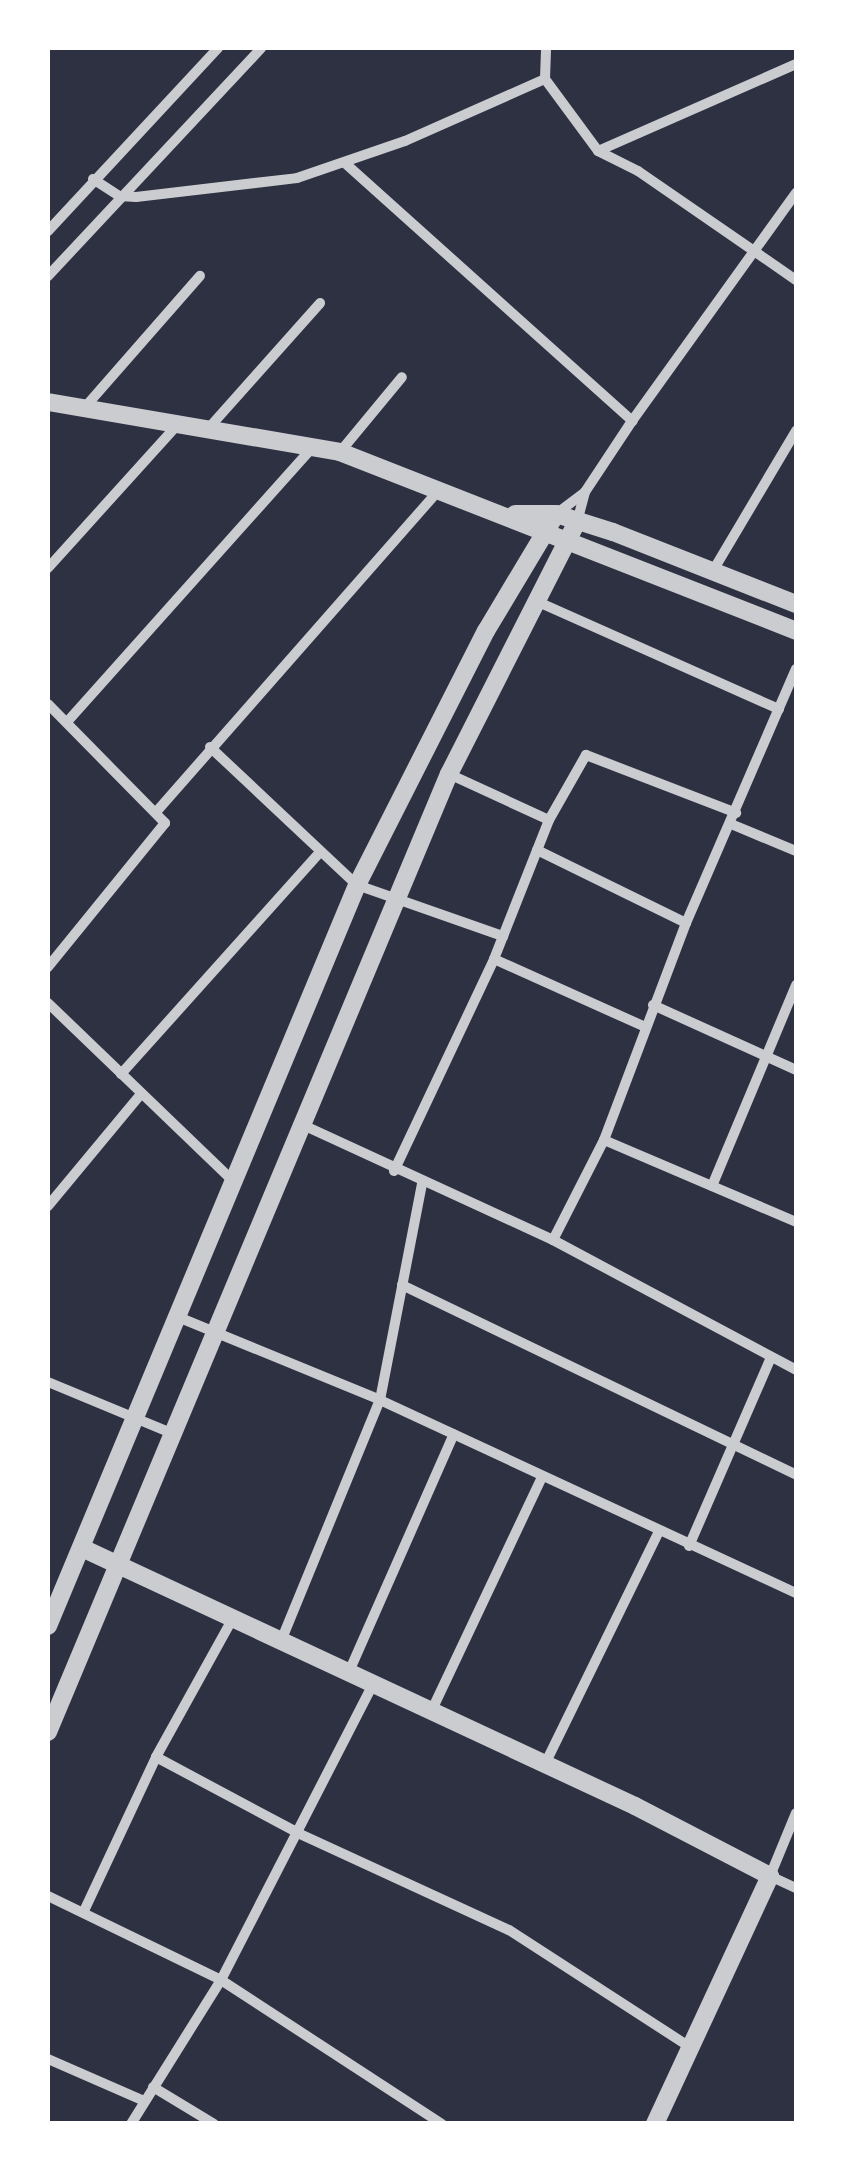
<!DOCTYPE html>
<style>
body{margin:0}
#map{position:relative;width:844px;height:2171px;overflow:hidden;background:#2d3142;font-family:"Fira Sans Condensed",sans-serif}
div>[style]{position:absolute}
.minor>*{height:10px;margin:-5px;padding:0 5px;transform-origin:5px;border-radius:5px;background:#caccd0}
.tertiary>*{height:18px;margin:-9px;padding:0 9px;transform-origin:9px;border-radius:9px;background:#caccd0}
span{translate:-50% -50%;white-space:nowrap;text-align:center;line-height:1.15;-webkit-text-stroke:9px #fff;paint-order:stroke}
.frame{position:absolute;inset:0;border:50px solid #fff;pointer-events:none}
</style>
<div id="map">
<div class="minor">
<div style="left:545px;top:79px;width:31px;rotate:-88deg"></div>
<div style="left:598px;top:151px;width:216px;rotate:-23.7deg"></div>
<div style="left:346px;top:164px;width:385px;rotate:41.9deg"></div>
<div style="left:93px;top:179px;width:31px;rotate:33deg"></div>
<div style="left:119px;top:196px;width:17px;rotate:3deg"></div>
<div style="left:136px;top:197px;width:162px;rotate:-6.7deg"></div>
<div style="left:297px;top:178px;width:114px;rotate:-18.9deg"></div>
<div style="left:405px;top:141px;width:153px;rotate:-23.9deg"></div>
<div style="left:545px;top:79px;width:89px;rotate:53.6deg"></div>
<div style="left:598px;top:151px;width:45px;rotate:26.6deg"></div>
<div style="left:638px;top:171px;width:192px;rotate:34.6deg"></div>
<div style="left:48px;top:231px;width:250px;rotate:-47.1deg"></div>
<div style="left:48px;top:276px;width:312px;rotate:-46.9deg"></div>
<div style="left:86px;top:406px;width:173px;rotate:-48.8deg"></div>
<div style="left:207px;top:430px;width:170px;rotate:-48.3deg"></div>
<div style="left:340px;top:452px;width:97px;rotate:-50.4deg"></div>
<div style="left:556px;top:514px;width:35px;rotate:-37deg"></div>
<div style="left:577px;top:522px;width:31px;rotate:-75deg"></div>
<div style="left:585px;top:492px;width:85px;rotate:-56.5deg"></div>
<div style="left:632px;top:421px;width:281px;rotate:-54.3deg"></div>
<div style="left:48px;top:568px;width:193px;rotate:-47.9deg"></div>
<div style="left:714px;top:569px;width:161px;rotate:-59.3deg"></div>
<div style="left:536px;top:601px;width:266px;rotate:24deg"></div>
<div style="left:48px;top:704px;width:167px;rotate:45.5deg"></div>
<div style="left:165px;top:823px;width:186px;rotate:129.1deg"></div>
<div style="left:67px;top:722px;width:368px;rotate:-48.2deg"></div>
<div style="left:210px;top:747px;width:202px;rotate:43.2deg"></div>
<div style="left:357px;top:885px;width:155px;rotate:19.3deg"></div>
<div style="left:449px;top:774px;width:110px;rotate:24.7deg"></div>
<div style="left:157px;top:811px;width:430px;rotate:-48.7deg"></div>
<div style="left:731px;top:824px;width:70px;rotate:22.6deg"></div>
<div style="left:537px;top:850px;width:166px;rotate:26.1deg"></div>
<div style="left:494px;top:959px;width:166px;rotate:24.2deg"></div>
<div style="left:48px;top:1003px;width:257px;rotate:43.9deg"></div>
<div style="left:653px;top:1005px;width:157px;rotate:24.4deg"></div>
<div style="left:121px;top:1074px;width:298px;rotate:-48.1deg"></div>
<div style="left:303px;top:1125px;width:275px;rotate:24.7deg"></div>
<div style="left:553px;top:1240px;width:276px;rotate:28.1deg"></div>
<div style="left:604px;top:1140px;width:209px;rotate:23.1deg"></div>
<div style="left:394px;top:1171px;width:234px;rotate:-64.7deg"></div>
<div style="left:494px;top:959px;width:149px;rotate:-68.4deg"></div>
<div style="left:549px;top:820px;width:75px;rotate:-60.4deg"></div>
<div style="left:586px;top:755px;width:161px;rotate:21.1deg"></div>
<div style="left:712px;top:1186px;width:218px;rotate:-67.3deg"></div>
<div style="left:48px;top:1206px;width:146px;rotate:-50.3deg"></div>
<div style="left:553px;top:1240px;width:112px;rotate:-63deg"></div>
<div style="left:604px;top:1140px;width:232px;rotate:-69.3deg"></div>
<div style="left:686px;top:923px;width:277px;rotate:-66.6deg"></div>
<div style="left:402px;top:1285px;width:437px;rotate:25.7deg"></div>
<div style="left:178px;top:1317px;width:218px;rotate:22.3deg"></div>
<div style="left:380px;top:1400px;width:459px;rotate:24.9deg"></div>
<div style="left:48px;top:1382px;width:133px;rotate:22.5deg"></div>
<div style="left:689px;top:1546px;width:206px;rotate:-66.5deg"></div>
<div style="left:281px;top:1641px;width:261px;rotate:-67.7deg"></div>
<div style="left:380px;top:1400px;width:221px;rotate:-79deg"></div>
<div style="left:348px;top:1674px;width:262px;rotate:-66.2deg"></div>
<div style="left:430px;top:1714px;width:262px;rotate:-64.7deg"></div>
<div style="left:156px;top:1757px;width:163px;rotate:28.1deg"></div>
<div style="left:300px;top:1834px;width:230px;rotate:24.7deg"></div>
<div style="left:509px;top:1930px;width:216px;rotate:32.9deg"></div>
<div style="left:545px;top:1764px;width:259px;rotate:-63.9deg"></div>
<div style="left:796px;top:1813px;width:68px;rotate:112.4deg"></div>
<div style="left:770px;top:1876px;width:29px;rotate:25deg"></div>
<div style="left:48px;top:1896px;width:192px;rotate:25.9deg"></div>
<div style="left:221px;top:1980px;width:264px;rotate:33.1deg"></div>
<div style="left:84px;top:1911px;width:170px;rotate:-64.9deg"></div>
<div style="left:156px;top:1757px;width:159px;rotate:-61deg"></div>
<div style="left:48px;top:2059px;width:105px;rotate:23.6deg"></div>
<div style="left:153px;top:2087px;width:71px;rotate:31.2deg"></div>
<div style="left:131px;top:2124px;width:170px;rotate:-58deg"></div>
<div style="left:221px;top:1980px;width:331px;rotate:-62.8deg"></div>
</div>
<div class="tertiary">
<div style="left:48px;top:402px;width:296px;rotate:9.7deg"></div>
<div style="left:340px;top:452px;width:490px;rotate:21.4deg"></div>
<div style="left:515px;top:514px;width:41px"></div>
<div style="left:556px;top:514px;width:60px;rotate:17.5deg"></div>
<div style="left:613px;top:532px;width:197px;rotate:21.5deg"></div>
<div style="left:82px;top:1548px;width:610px;rotate:25.01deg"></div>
<div style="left:635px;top:1806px;width:152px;rotate:27.4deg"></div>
<div style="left:770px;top:1876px;width:273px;rotate:114.9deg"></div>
<div style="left:48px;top:1626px;width:803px;rotate:-67.36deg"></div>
<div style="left:357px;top:885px;width:285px;rotate:-63.1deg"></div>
<div style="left:486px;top:631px;width:136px;rotate:-59.1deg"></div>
<div style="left:48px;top:1732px;width:1039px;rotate:-67.29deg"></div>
<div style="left:449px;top:774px;width:283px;rotate:-63.1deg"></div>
</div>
<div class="frame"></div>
</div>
